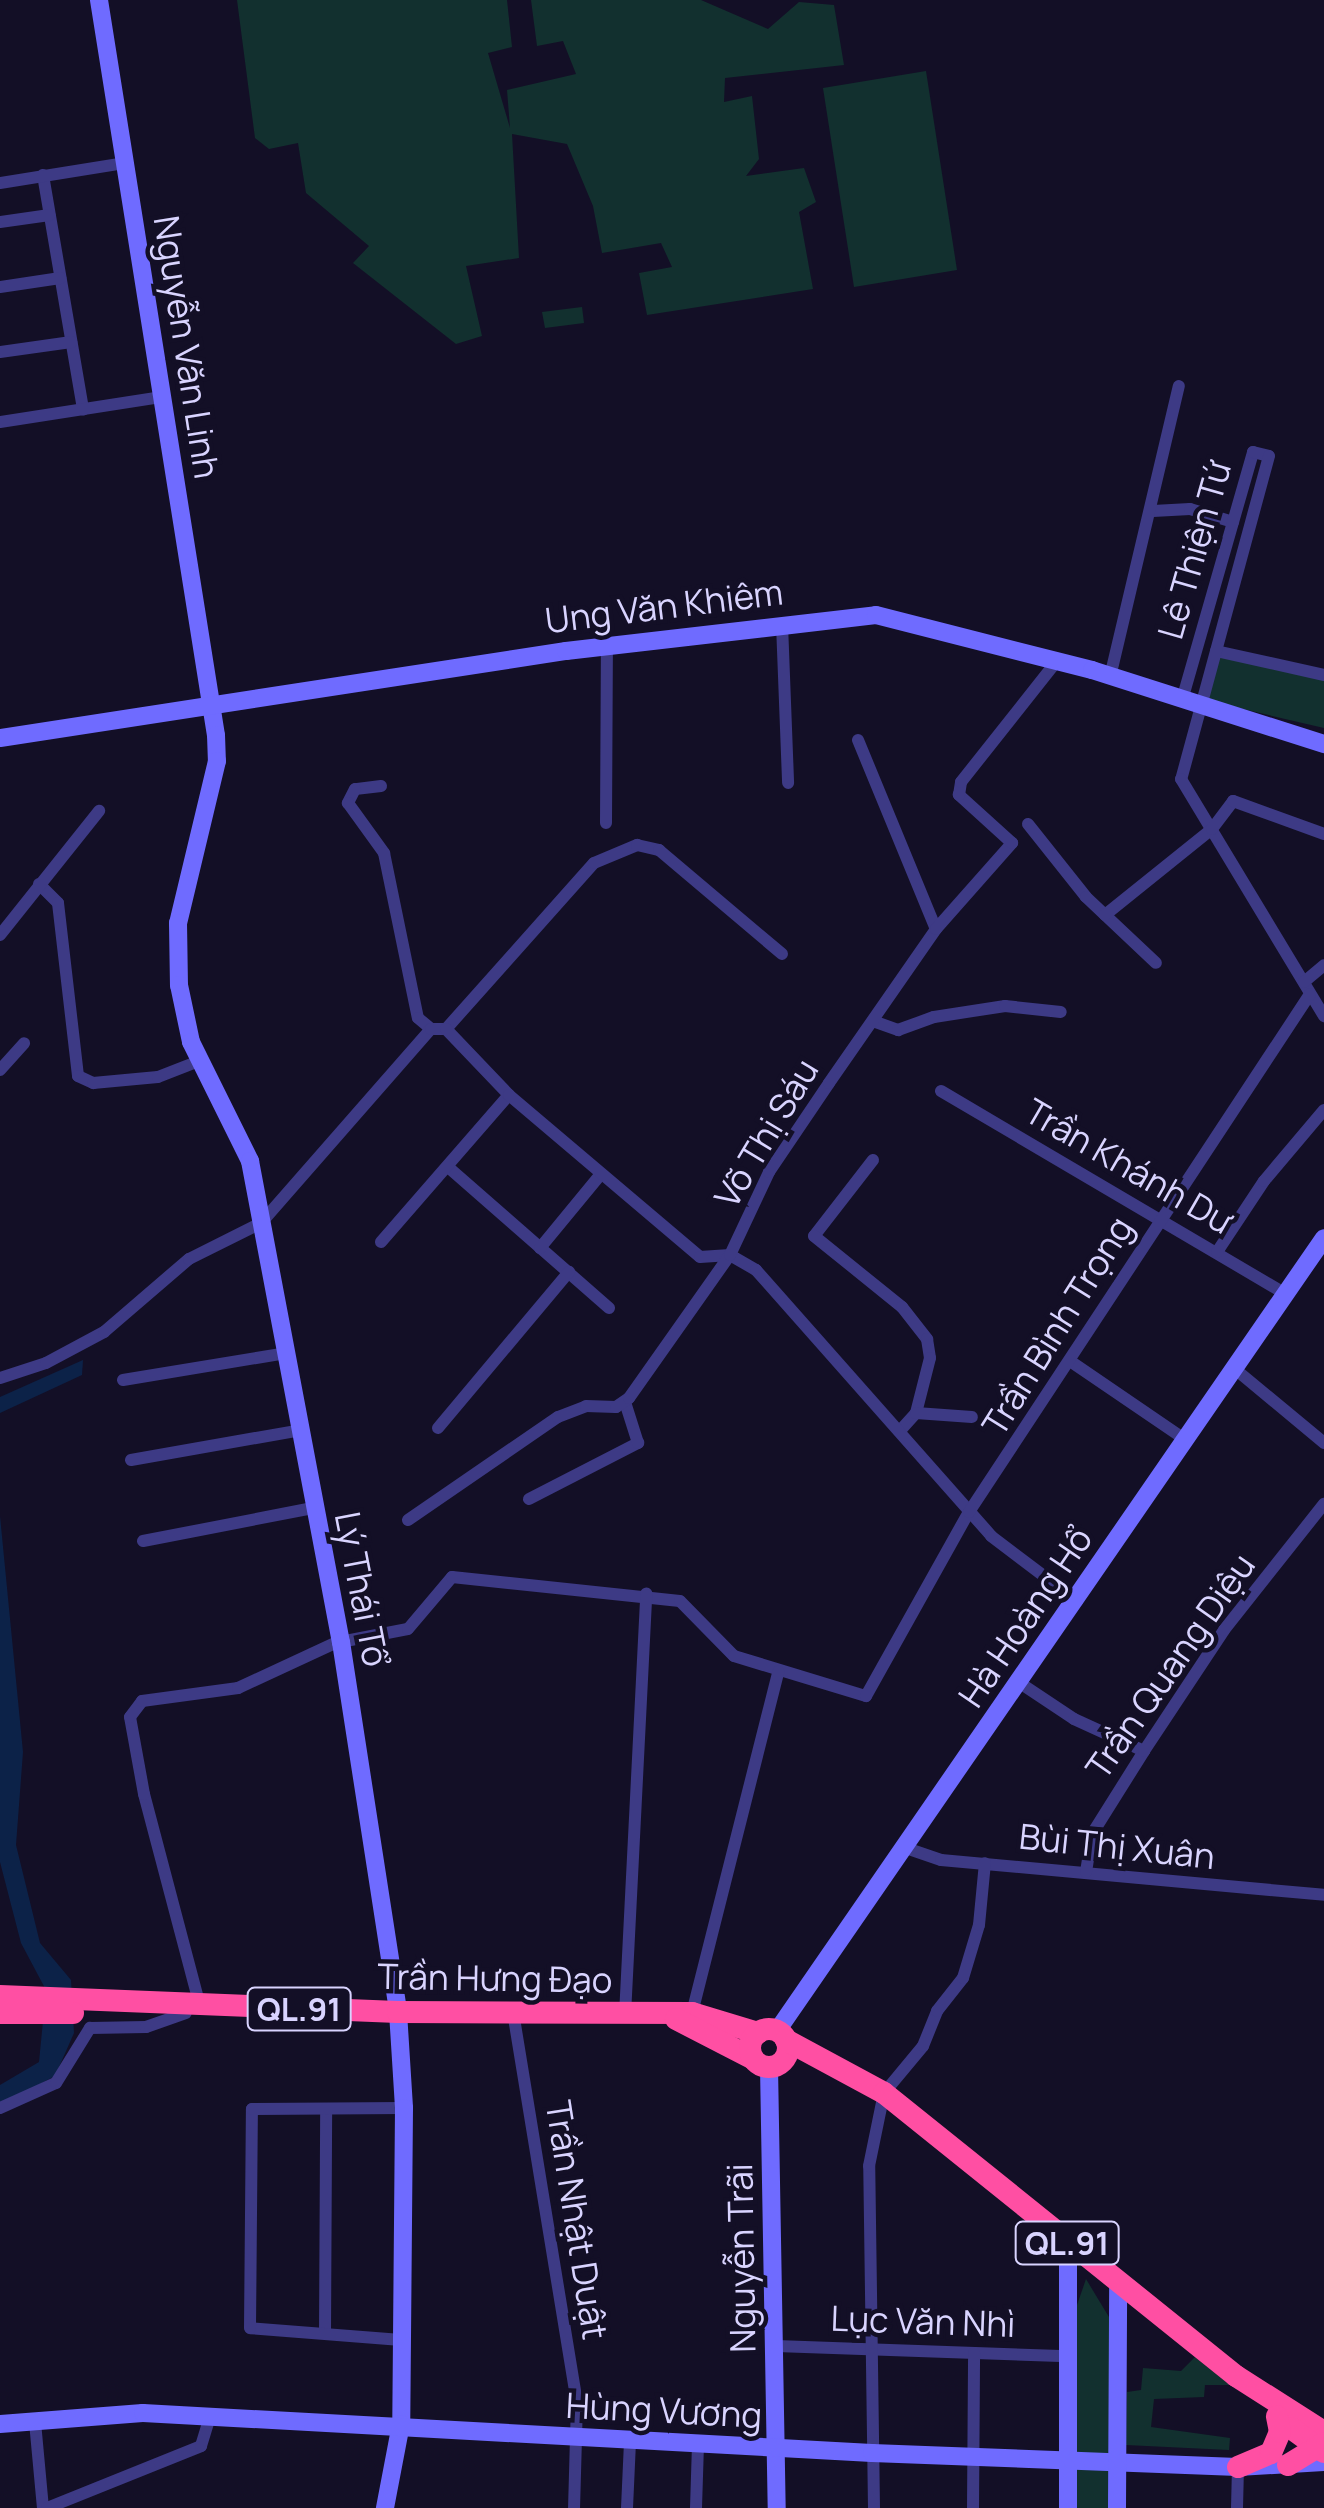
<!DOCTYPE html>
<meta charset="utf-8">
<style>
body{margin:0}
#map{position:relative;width:1324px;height:2508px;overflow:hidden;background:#130f26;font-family:Manrope,sans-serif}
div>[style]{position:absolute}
.green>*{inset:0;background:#12302f}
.water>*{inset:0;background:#0c2248}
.street>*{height:12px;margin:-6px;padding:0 6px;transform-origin:6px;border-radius:6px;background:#3d3a85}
.secondary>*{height:18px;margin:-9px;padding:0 9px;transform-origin:9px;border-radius:9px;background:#6f6bff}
.highway>*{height:22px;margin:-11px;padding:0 11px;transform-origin:11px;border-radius:11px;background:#ff4fa3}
.highway>.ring{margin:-11px;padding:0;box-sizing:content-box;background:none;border:22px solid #ff4fa3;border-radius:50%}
span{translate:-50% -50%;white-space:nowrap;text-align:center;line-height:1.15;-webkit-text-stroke:9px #130f26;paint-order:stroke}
.shield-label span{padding:2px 8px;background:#130f26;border:2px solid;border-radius:8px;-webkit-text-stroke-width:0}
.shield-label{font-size:32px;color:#d9d4ff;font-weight:700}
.street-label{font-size:35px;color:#d9d4ff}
</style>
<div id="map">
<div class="green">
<div style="clip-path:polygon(237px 0,507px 0,512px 47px,488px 53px,510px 128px,507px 90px,576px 74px,563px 41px,537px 46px,531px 0,701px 0,768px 29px,799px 2px,834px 5px,844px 65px,725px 78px,724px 102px,752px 96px,759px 159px,746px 176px,804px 168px,816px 202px,799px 212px,813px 289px,647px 315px,639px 273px,672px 267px,661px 243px,602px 253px,593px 206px,567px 144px,512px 134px,519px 258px,466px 266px,482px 336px,456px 344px,353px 263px,369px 246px,306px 193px,298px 143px,269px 149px,255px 138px)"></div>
<div style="clip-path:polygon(926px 71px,957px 270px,854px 287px,823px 88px)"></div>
<div style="clip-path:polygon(582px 307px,584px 323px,545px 328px,542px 312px)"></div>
<div style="clip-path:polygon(1216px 651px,1324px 675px,1324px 728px,1204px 700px)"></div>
<div style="clip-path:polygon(1086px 2279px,1118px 2332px,1118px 2508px,1070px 2508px,1068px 2331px)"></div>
<div style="clip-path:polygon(1195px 2357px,1230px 2385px,1205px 2385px,1204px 2397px,1154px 2399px,1151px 2427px,1230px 2438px,1229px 2450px,1126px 2445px,1127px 2392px,1141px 2390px,1143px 2368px,1181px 2371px)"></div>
</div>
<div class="water">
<div style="clip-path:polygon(83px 1360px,82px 1375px,0 1413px,0 1397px)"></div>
<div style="clip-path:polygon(0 1516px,23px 1752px,16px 1845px,40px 1943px,71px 1980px,74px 2033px,55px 2076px,0 2105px,0 2085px,39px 2062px,46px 1990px,21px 1943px,0 1862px)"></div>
</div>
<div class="street">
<div style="left:43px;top:175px;width:238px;rotate:80.3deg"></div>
<div style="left:0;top:183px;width:127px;rotate:-9.1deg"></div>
<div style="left:0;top:222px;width:50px;rotate:-8deg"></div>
<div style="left:0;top:287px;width:61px;rotate:-8.5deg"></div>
<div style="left:0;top:352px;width:72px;rotate:-8deg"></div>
<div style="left:0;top:422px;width:164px;rotate:-8.8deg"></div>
<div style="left:1153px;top:511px;width:37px;rotate:-3deg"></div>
<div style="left:1190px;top:509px;width:45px;rotate:16.8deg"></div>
<div style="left:782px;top:624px;width:159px;rotate:87.8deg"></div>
<div style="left:1216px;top:651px;width:111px;rotate:12.5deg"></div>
<div style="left:1110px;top:677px;width:299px;rotate:-76.7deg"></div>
<div style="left:1182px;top:700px;width:258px;rotate:-74deg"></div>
<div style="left:1253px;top:452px;width:16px;rotate:14deg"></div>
<div style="left:1269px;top:456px;width:335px;rotate:105.2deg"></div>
<div style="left:1181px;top:779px;width:277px;rotate:58.9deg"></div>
<div style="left:858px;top:740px;width:204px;rotate:67.6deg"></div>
<div style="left:381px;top:786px;width:26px;rotate:173deg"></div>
<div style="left:355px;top:789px;width:16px;rotate:117deg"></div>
<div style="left:348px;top:803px;width:62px;rotate:54.2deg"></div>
<div style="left:384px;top:853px;width:168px;rotate:78.4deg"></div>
<div style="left:418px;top:1018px;width:17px;rotate:40deg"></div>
<div style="left:606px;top:823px;width:177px;rotate:-89.7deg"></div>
<div style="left:1028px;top:824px;width:93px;rotate:51.5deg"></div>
<div style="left:1086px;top:897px;width:96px;rotate:43.3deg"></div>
<div style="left:39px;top:884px;width:27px;rotate:45deg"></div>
<div style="left:58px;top:903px;width:174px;rotate:83.4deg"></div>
<div style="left:78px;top:1076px;width:17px;rotate:25deg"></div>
<div style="left:93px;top:1083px;width:65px;rotate:-5.3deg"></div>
<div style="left:158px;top:1077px;width:44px;rotate:-21.3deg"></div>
<div style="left:1105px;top:915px;width:137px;rotate:-38.8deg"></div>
<div style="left:1212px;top:829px;width:35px;rotate:-53deg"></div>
<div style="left:1233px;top:801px;width:97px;rotate:19.9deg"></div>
<div style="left:0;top:935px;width:159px;rotate:-51.4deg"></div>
<div style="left:1304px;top:982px;width:26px;rotate:-40deg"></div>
<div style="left:873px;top:1021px;width:27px;rotate:20deg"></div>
<div style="left:898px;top:1030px;width:38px;rotate:-20deg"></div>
<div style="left:934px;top:1017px;width:72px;rotate:-8.8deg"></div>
<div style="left:1005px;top:1006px;width:56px;rotate:6.1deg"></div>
<div style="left:446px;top:1029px;width:222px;rotate:-48.3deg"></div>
<div style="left:594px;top:863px;width:47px;rotate:-22.7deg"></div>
<div style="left:637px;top:845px;width:23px;rotate:13deg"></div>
<div style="left:659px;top:850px;width:161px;rotate:40.2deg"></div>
<div style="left:0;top:1070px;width:36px;rotate:-48deg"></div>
<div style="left:941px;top:1091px;width:400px;rotate:30.5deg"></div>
<div style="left:873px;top:1160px;width:96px;rotate:127.8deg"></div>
<div style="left:814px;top:1236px;width:113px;rotate:38.9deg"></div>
<div style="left:902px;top:1307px;width:41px;rotate:52deg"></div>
<div style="left:927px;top:1339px;width:19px;rotate:81deg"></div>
<div style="left:930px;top:1358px;width:57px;rotate:104.3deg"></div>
<div style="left:916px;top:1413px;width:24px;rotate:132deg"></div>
<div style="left:448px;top:1167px;width:214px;rotate:41.2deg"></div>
<div style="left:381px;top:1242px;width:195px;rotate:-49deg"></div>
<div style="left:540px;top:1248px;width:96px;rotate:-50.5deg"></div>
<div style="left:1217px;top:1252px;width:85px;rotate:-56.5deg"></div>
<div style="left:1264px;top:1181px;width:93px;rotate:-49.8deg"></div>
<div style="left:730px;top:1255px;width:30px;rotate:30deg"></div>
<div style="left:756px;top:1270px;width:355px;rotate:48.5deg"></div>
<div style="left:991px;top:1536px;width:108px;rotate:37.1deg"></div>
<div style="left:1070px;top:1361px;width:140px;rotate:34.3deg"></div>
<div style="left:1235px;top:1369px;width:116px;rotate:39.7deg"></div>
<div style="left:0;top:1378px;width:48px;rotate:-18.1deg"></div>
<div style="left:46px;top:1363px;width:66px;rotate:-28.1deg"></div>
<div style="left:104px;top:1332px;width:112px;rotate:-40.7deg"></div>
<div style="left:189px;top:1259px;width:80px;rotate:-26.6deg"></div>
<div style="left:261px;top:1223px;width:258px;rotate:-48.8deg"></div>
<div style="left:431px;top:1029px;width:15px"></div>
<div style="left:446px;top:1029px;width:91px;rotate:46.3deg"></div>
<div style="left:509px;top:1095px;width:250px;rotate:40.3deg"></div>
<div style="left:700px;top:1257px;width:30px;rotate:-4deg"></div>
<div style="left:123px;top:1380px;width:165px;rotate:-9.4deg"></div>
<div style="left:916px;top:1413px;width:56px;rotate:4.1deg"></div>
<div style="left:438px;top:1428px;width:204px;rotate:-50deg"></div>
<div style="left:131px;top:1460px;width:174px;rotate:-10deg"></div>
<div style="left:529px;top:1499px;width:123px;rotate:-27.2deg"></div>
<div style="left:638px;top:1443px;width:43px;rotate:-107.6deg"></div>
<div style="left:408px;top:1520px;width:182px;rotate:-34.5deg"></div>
<div style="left:558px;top:1417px;width:30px;rotate:-21deg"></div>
<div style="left:586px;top:1406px;width:30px;rotate:2deg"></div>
<div style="left:616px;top:1407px;width:16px;rotate:-35deg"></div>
<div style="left:629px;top:1398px;width:175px;rotate:-54.8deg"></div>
<div style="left:730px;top:1255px;width:92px;rotate:-64.8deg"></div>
<div style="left:769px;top:1172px;width:107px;rotate:-56deg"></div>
<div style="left:829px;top:1083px;width:188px;rotate:-55.2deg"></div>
<div style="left:936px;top:929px;width:115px;rotate:-48.5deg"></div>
<div style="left:1012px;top:843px;width:72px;rotate:-137.8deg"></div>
<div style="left:959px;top:795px;width:13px;rotate:-81deg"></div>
<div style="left:961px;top:782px;width:153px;rotate:-51.6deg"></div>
<div style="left:143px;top:1541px;width:173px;rotate:-11deg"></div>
<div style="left:1020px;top:1683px;width:65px;rotate:33.7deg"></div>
<div style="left:1074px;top:1719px;width:77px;rotate:24.6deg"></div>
<div style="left:906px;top:1848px;width:37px;rotate:19deg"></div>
<div style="left:941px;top:1860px;width:385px;rotate:5.2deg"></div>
<div style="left:1086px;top:1872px;width:38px;rotate:-81deg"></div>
<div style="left:1092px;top:1834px;width:98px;rotate:-57.9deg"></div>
<div style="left:1144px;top:1751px;width:145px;rotate:-56.5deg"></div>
<div style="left:1224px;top:1630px;width:161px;rotate:-51.6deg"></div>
<div style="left:200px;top:2006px;width:219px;rotate:-104.8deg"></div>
<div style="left:144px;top:1794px;width:78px;rotate:-100.3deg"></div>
<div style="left:130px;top:1717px;width:20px;rotate:-53deg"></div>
<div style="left:142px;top:1701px;width:97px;rotate:-7.7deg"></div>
<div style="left:238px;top:1688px;width:107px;rotate:-24.9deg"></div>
<div style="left:335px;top:1643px;width:74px;rotate:-10.9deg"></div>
<div style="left:408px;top:1629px;width:68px;rotate:-49.8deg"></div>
<div style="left:452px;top:1577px;width:229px;rotate:6deg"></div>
<div style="left:680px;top:1601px;width:77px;rotate:45.5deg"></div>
<div style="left:734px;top:1656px;width:138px;rotate:16.9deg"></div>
<div style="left:866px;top:1696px;width:211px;rotate:-60.8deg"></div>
<div style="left:969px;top:1512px;width:620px;rotate:-56.64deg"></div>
<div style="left:513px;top:2012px;width:395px;rotate:80.7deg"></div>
<div style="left:577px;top:2402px;width:106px;rotate:91.6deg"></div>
<div style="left:692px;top:2013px;width:352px;rotate:-75.8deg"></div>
<div style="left:625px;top:2015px;width:422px;rotate:-87.1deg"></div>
<div style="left:0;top:2108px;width:61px;rotate:-24.1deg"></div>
<div style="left:56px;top:2083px;width:65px;rotate:-58.3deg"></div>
<div style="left:90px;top:2028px;width:56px;rotate:-1deg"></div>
<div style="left:146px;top:2027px;width:42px;rotate:-19.3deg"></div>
<div style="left:325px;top:2333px;width:222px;rotate:-89.7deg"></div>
<div style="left:401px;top:2340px;width:151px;rotate:-175.5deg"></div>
<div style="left:250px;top:2328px;width:219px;rotate:-89.5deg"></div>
<div style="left:252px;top:2109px;width:152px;rotate:-0.4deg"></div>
<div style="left:776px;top:2346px;width:292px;rotate:2deg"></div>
<div style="left:35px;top:2422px;width:86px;rotate:84.7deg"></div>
<div style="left:47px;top:2508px;width:166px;rotate:-21.9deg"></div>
<div style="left:201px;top:2446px;width:31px;rotate:-73deg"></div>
<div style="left:627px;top:2508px;width:67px;rotate:-87.4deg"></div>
<div style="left:696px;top:2508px;width:63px;rotate:-88.2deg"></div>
<div style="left:874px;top:2508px;width:342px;rotate:-90.8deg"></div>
<div style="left:869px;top:2166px;width:75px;rotate:-78.4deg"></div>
<div style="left:884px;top:2093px;width:61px;rotate:-50.3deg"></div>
<div style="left:923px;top:2046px;width:38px;rotate:-68deg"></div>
<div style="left:937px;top:2011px;width:42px;rotate:-51.8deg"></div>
<div style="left:963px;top:1978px;width:55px;rotate:-73.2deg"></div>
<div style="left:979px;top:1925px;width:62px;rotate:-84.5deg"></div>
<div style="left:973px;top:2508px;width:155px;rotate:-89.6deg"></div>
<div style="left:1237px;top:2508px;width:41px;rotate:-88.6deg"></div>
</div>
<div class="secondary">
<div style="left:99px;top:0;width:744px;rotate:80.96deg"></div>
<div style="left:216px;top:735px;width:26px;rotate:88deg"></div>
<div style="left:217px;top:761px;width:167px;rotate:103.5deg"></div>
<div style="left:178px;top:923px;width:62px;rotate:89.1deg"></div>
<div style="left:179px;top:985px;width:58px;rotate:78.1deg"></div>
<div style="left:191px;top:1042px;width:133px;rotate:63.6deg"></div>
<div style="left:250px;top:1161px;width:490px;rotate:79.3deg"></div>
<div style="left:341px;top:1642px;width:374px;rotate:81.2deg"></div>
<div style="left:398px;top:2012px;width:96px;rotate:86.4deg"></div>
<div style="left:404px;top:2108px;width:316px;rotate:90.5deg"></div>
<div style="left:401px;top:2424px;width:86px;rotate:100.8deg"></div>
<div style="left:0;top:738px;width:573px;rotate:-8.74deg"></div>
<div style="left:566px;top:651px;width:312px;rotate:-6.6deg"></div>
<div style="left:876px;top:615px;width:223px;rotate:14.3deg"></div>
<div style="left:1092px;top:670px;width:244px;rotate:17.7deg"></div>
<div style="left:777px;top:2031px;width:963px;rotate:-55.4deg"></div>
<div style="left:769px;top:2067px;width:441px;rotate:89deg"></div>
<div style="left:0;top:2424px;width:143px;rotate:-4.4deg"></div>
<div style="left:143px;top:2413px;width:730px;rotate:3.14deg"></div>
<div style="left:872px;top:2453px;width:366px;rotate:2.2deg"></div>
<div style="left:1238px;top:2467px;width:86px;rotate:-3.3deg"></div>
<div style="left:1068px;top:2508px;width:264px;rotate:-90deg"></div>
<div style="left:1117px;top:2508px;width:224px;rotate:-89.7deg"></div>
</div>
<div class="highway">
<div style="left:0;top:1996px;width:398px;rotate:2.3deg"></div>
<div style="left:398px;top:2012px;width:294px;rotate:0.2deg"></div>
<div style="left:692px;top:2013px;width:69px;rotate:16.9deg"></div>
<div style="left:0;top:2013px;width:73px"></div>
<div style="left:676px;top:2019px;width:85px;rotate:27.2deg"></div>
<div class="ring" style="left:750px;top:2029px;width:16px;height:16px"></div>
<div style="left:786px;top:2040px;width:111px;rotate:28.4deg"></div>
<div style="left:884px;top:2093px;width:452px;rotate:38.8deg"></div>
<div style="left:1236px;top:2376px;width:104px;rotate:32.5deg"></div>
<div style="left:1291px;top:2428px;width:41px;rotate:36deg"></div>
<div style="left:1288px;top:2465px;width:42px;rotate:-31.4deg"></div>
<div style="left:1238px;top:2467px;width:36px;rotate:-23deg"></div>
<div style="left:1271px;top:2453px;width:23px;rotate:-67deg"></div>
<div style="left:1280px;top:2432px;width:16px;rotate:-101deg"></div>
</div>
<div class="shield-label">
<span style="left:299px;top:2009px">QL.91</span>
<span style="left:1067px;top:2243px">QL.91</span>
</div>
<div class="street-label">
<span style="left:187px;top:347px;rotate:81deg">Nguyễn Văn Linh</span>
<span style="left:1194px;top:550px;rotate:-74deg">Lê Thiện Tứ</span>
<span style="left:664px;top:606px;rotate:-7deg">Ung Văn Khiêm</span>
<span style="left:766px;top:1133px;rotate:-59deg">Võ Thị Sáu</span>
<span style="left:1129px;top:1166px;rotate:30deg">Trần Khánh Dư</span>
<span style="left:1057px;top:1326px;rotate:-58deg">Trần Bình Trọng</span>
<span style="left:362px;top:1589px;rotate:79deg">Lý Thái Tổ</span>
<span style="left:1025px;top:1617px;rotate:-56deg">Hà Hoàng Hổ</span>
<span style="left:1170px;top:1666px;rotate:-55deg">Trần Quang Diệu</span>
<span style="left:1117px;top:1846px;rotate:6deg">Bùi Thị Xuân</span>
<span style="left:495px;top:1978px;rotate:1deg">Trần Hưng Đạo</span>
<span style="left:577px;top:2220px;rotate:81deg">Trần Nhật Duật</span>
<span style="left:741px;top:2258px;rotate:-91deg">Nguyễn Trãi</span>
<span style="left:923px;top:2321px;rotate:2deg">Lục Văn Nhì</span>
<span style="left:664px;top:2410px;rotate:3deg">Hùng Vương</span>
</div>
</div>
